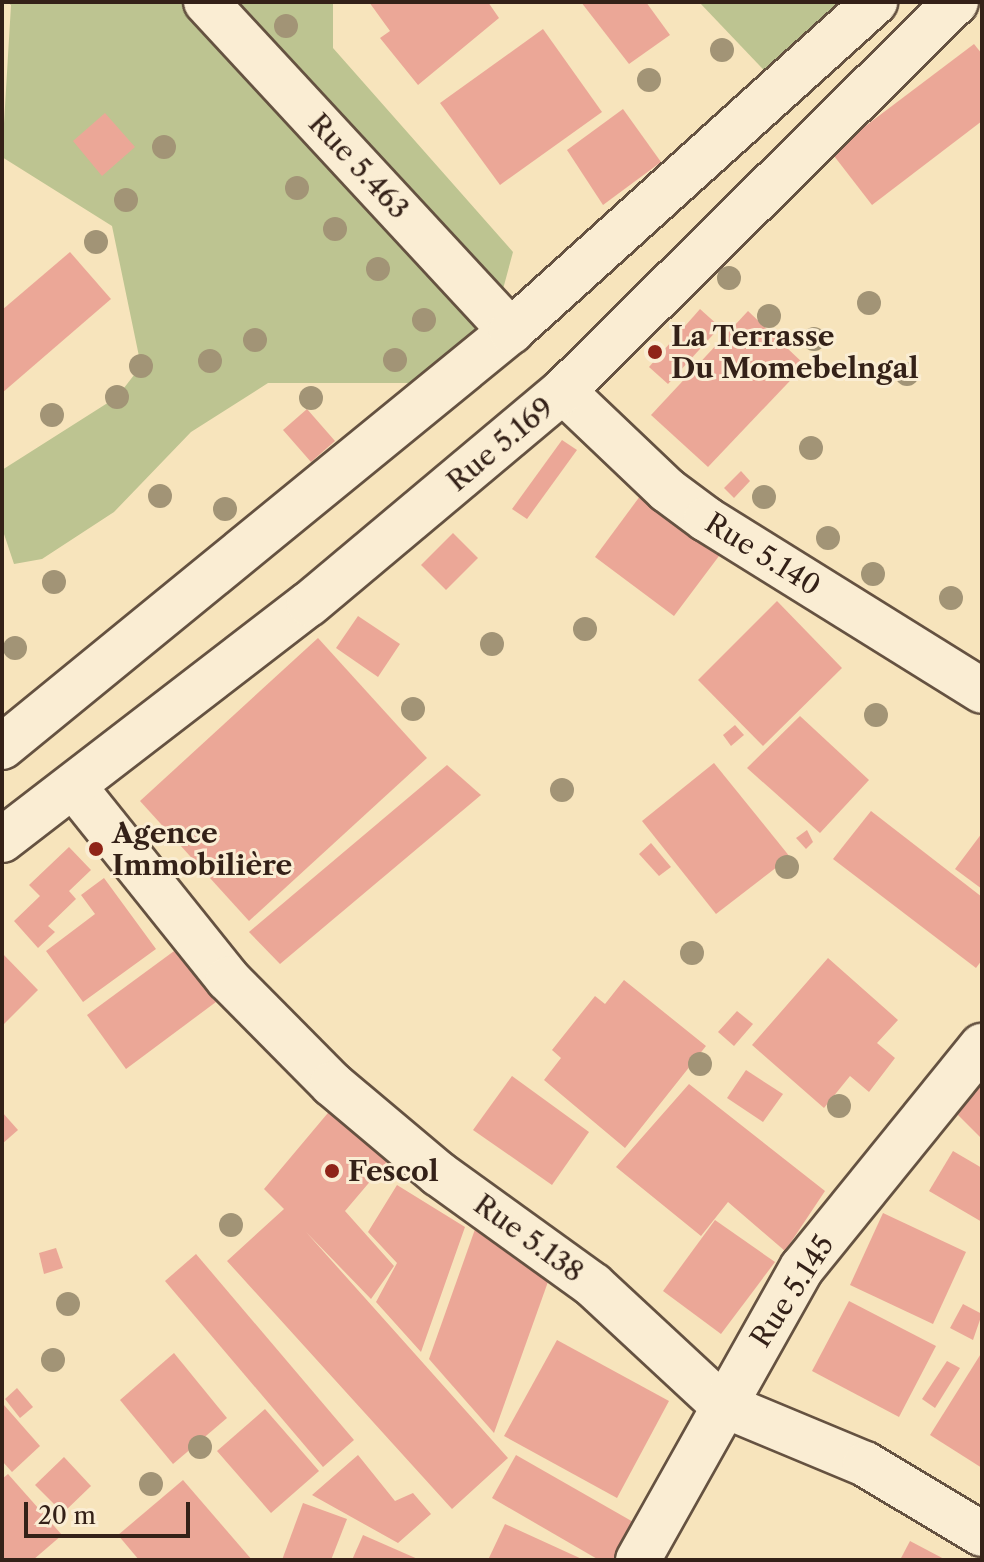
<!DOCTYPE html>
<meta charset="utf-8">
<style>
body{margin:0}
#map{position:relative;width:984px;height:1562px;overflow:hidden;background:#f7e4bc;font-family:"Libre Caslon Text",serif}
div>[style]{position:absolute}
.green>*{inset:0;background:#bdc491}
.building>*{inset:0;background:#eba797}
.roads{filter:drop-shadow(2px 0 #655241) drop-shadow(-2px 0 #655241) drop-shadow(0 2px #655241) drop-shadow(0 -2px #655241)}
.minor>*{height:44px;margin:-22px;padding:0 22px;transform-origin:22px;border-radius:22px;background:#faedd3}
.secondary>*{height:44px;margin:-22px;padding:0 22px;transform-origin:22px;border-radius:22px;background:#faedd3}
.trees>*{width:24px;height:24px;margin:-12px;border-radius:50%;background:#a29476}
.dots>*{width:22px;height:22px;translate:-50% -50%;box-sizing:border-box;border:4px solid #faedd3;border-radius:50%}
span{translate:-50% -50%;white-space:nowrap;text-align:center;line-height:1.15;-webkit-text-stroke:6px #faedd3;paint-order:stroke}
.street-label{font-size:28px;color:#342118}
.poi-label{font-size:28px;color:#342118;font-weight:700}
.left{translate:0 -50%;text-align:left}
.frame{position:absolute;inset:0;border:4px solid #342118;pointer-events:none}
.scale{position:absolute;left:24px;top:1502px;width:166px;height:36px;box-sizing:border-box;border:4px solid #342118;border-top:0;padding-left:10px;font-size:24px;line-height:28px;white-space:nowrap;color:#342118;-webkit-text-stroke:6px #faedd3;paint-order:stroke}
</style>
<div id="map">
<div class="green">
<div style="clip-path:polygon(7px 2px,333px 2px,333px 48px,513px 252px,499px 304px,437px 383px,268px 383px,191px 432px,114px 512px,42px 559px,14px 564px,2px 528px,2px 470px,117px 397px,141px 366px,112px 226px,2px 157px,11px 5px)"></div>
<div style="clip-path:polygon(699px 2px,884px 2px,779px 86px)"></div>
</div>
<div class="building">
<div style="clip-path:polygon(369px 2px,488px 2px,499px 18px,418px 85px,380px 38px,390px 31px)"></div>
<div style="clip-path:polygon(581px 2px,646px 2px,670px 35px,629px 64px)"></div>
<div style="clip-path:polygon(543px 29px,602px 112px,500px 185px,440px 103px)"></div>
<div style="clip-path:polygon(974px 44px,982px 54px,982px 121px,872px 205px,831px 152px)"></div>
<div style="clip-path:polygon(623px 109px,661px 162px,603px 205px,567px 150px)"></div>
<div style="clip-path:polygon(105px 113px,135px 147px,102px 176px,73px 141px)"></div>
<div style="clip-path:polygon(70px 252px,111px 299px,2px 393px,2px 310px)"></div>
<div style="clip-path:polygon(700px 309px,720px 327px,668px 384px,649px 367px)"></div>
<div style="clip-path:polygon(748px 311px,805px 365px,708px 467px,651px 415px)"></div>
<div style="clip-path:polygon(307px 409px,335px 441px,311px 462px,283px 430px)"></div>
<div style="clip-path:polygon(562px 440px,577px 450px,527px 519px,512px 509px)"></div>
<div style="clip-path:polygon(741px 471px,750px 481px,734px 498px,724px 488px)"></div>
<div style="clip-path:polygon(646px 488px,725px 548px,674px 616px,595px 557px)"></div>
<div style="clip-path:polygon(453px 533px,478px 558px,446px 590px,421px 565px)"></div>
<div style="clip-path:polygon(777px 601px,842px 668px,763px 746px,698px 680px)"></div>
<div style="clip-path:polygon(358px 616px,400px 644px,378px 677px,336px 648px)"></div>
<div style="clip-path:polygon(318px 638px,427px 758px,249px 921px,140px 801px)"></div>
<div style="clip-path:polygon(800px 716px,869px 780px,820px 833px,747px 768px)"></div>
<div style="clip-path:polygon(735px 725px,744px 735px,731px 746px,723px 735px)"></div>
<div style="clip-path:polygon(714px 763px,790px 857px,716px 914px,642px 821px)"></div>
<div style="clip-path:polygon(447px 765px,481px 795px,280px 964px,249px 932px)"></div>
<div style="clip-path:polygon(871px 811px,982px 897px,982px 960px,976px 968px,833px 859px)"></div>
<div style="clip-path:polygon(807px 830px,813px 842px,806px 849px,796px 838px)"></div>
<div style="clip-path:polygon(982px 833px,982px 889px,955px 869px)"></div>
<div style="clip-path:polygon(651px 843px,671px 867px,659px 876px,639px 854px)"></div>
<div style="clip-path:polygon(69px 847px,91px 870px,69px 891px,76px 899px,48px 926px,55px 932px,38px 948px,14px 921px,40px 896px,29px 885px)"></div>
<div style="clip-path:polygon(104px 878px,156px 949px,83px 1002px,46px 951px,95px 914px,81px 895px)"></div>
<div style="clip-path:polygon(185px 943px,224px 996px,126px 1069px,87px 1015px)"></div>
<div style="clip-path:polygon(2px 953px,38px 990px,2px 1026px)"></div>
<div style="clip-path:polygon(828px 958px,898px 1020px,877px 1043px,895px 1058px,869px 1092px,850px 1076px,824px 1108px,752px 1045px)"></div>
<div style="clip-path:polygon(624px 980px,706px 1046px,625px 1148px,544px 1080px,561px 1058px,552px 1050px,595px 996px,605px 1004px)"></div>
<div style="clip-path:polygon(737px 1011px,753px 1024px,734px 1046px,718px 1032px)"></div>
<div style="clip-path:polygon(746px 1070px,783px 1094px,763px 1122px,727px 1098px)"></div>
<div style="clip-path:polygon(512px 1076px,589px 1132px,552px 1185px,473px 1130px)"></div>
<div style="clip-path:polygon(982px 1081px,982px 1139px,954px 1111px)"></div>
<div style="clip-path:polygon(689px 1084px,825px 1191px,785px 1251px,728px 1202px,701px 1236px,616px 1167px)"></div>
<div style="clip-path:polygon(343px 1095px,401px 1145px,345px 1211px,394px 1266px,371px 1299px,306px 1232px,508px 1458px,452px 1509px,227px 1261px,284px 1209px,264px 1189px)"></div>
<div style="clip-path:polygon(2px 1112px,18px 1130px,2px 1144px)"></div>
<div style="clip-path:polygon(953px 1151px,982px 1168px,982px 1222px,929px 1191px)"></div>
<div style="clip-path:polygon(397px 1185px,465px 1227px,421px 1352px,376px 1302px,397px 1263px,368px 1232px)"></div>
<div style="clip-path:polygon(883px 1213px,966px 1252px,933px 1324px,850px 1285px)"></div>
<div style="clip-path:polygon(479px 1218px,554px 1265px,494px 1433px,429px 1359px)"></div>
<div style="clip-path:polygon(715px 1220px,775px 1262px,721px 1334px,663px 1291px)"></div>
<div style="clip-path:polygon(56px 1248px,63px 1268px,44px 1274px,39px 1253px)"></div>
<div style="clip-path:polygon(196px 1254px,354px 1440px,323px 1467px,165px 1281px)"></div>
<div style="clip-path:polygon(849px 1301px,936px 1346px,899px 1417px,812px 1371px)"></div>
<div style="clip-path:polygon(963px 1304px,982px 1314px,973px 1340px,950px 1328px)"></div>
<div style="clip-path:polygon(557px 1340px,669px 1401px,617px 1498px,504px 1436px)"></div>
<div style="clip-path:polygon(982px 1352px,982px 1468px,930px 1435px)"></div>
<div style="clip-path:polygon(174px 1353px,227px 1418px,173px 1464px,120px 1400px)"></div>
<div style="clip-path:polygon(947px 1361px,960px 1368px,935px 1408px,922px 1399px)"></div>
<div style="clip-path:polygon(17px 1388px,33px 1407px,20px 1418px,5px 1399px)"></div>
<div style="clip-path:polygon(4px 1405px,40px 1446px,12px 1472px,2px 1461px)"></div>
<div style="clip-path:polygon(265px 1409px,319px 1471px,271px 1513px,217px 1451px)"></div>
<div style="clip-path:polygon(358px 1455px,395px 1501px,413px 1493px,431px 1514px,398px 1543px,312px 1495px)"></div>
<div style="clip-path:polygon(516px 1455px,635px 1523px,614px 1560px,599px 1560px,492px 1498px)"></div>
<div style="clip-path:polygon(64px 1457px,91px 1486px,63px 1513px,35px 1485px)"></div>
<div style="clip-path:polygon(8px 1474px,62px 1535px,33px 1560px,2px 1560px,2px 1479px)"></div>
<div style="clip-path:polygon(183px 1480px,252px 1560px,139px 1560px,118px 1535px)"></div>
<div style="clip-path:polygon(303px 1503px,347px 1519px,331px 1560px,282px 1560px)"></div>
<div style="clip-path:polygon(505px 1524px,584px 1560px,488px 1560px)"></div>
<div style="clip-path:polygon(363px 1535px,420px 1560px,352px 1560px)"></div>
<div style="clip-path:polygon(910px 1541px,946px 1560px,900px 1560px)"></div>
</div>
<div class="roads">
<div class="minor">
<div style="left:206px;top:2px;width:449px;rotate:47.2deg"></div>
<div style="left:563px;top:391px;width:144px;rotate:43.6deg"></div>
<div style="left:667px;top:490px;width:49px;rotate:36.6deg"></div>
<div style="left:706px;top:519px;width:325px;rotate:31.9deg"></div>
<div style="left:75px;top:788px;width:245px;rotate:51.3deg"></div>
<div style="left:228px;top:979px;width:148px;rotate:45.3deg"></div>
<div style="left:332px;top:1084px;width:140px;rotate:40.1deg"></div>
<div style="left:439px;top:1174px;width:190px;rotate:35.8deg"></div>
<div style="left:593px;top:1285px;width:175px;rotate:42.9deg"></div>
<div style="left:721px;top:1404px;width:156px;rotate:22.6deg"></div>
<div style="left:865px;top:1464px;width:136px;rotate:30.9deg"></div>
<div style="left:638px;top:1560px;width:335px;rotate:-60.7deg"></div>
<div style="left:802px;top:1268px;width:286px;rotate:-51deg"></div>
</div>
<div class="secondary">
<div style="left:2px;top:747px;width:657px;rotate:-39.26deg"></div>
<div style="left:511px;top:331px;width:491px;rotate:-42.1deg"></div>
<div style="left:2px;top:840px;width:387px;rotate:-37.6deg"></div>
<div style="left:309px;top:604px;width:331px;rotate:-40deg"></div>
<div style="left:563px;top:391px;width:553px;rotate:-44.71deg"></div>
</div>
</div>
<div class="trees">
<div style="left:286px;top:26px"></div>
<div style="left:722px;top:50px"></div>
<div style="left:649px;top:80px"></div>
<div style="left:164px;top:147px"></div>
<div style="left:297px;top:188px"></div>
<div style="left:126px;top:200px"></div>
<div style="left:335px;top:229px"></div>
<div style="left:96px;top:242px"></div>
<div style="left:378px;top:269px"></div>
<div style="left:729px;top:278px"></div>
<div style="left:869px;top:303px"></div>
<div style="left:769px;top:316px"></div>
<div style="left:424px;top:320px"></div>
<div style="left:814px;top:339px"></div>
<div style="left:255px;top:340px"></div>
<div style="left:395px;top:360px"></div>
<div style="left:210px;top:361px"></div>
<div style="left:141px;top:366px"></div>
<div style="left:907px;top:374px"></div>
<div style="left:117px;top:397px"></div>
<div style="left:311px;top:398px"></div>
<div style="left:52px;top:415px"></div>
<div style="left:811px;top:448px"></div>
<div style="left:160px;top:496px"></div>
<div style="left:764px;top:497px"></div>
<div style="left:225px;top:509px"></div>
<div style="left:828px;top:538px"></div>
<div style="left:873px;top:574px"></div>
<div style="left:54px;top:582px"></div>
<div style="left:951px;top:598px"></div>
<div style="left:585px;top:629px"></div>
<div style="left:492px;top:644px"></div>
<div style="left:15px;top:648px"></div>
<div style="left:413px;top:709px"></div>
<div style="left:876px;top:715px"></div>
<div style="left:562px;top:790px"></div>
<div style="left:787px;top:867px"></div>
<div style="left:692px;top:953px"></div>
<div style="left:700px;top:1064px"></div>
<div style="left:839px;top:1106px"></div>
<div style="left:231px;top:1225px"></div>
<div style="left:68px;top:1304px"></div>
<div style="left:53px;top:1360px"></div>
<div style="left:200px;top:1447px"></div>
<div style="left:151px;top:1484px"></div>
</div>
<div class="dots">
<div style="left:655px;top:352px;background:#8f2418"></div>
<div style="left:96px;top:849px;background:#8f2418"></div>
<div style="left:332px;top:1171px;background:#8f2418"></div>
</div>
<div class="street-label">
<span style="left:359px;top:166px;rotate:47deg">Rue 5.463</span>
<span style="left:500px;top:444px;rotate:-40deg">Rue 5.169</span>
<span style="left:763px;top:554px;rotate:32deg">Rue 5.140</span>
<span style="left:529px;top:1238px;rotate:36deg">Rue 5.138</span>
<span style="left:792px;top:1291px;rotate:-57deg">Rue 5.145</span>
</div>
<div class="poi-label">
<span class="left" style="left:671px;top:352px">La Terrasse<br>Du Momebelngal</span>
<span class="left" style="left:112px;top:849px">Agence<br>Immobilière</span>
<span class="left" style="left:348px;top:1171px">Fescol</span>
</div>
<div class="frame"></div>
<div class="scale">20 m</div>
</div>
